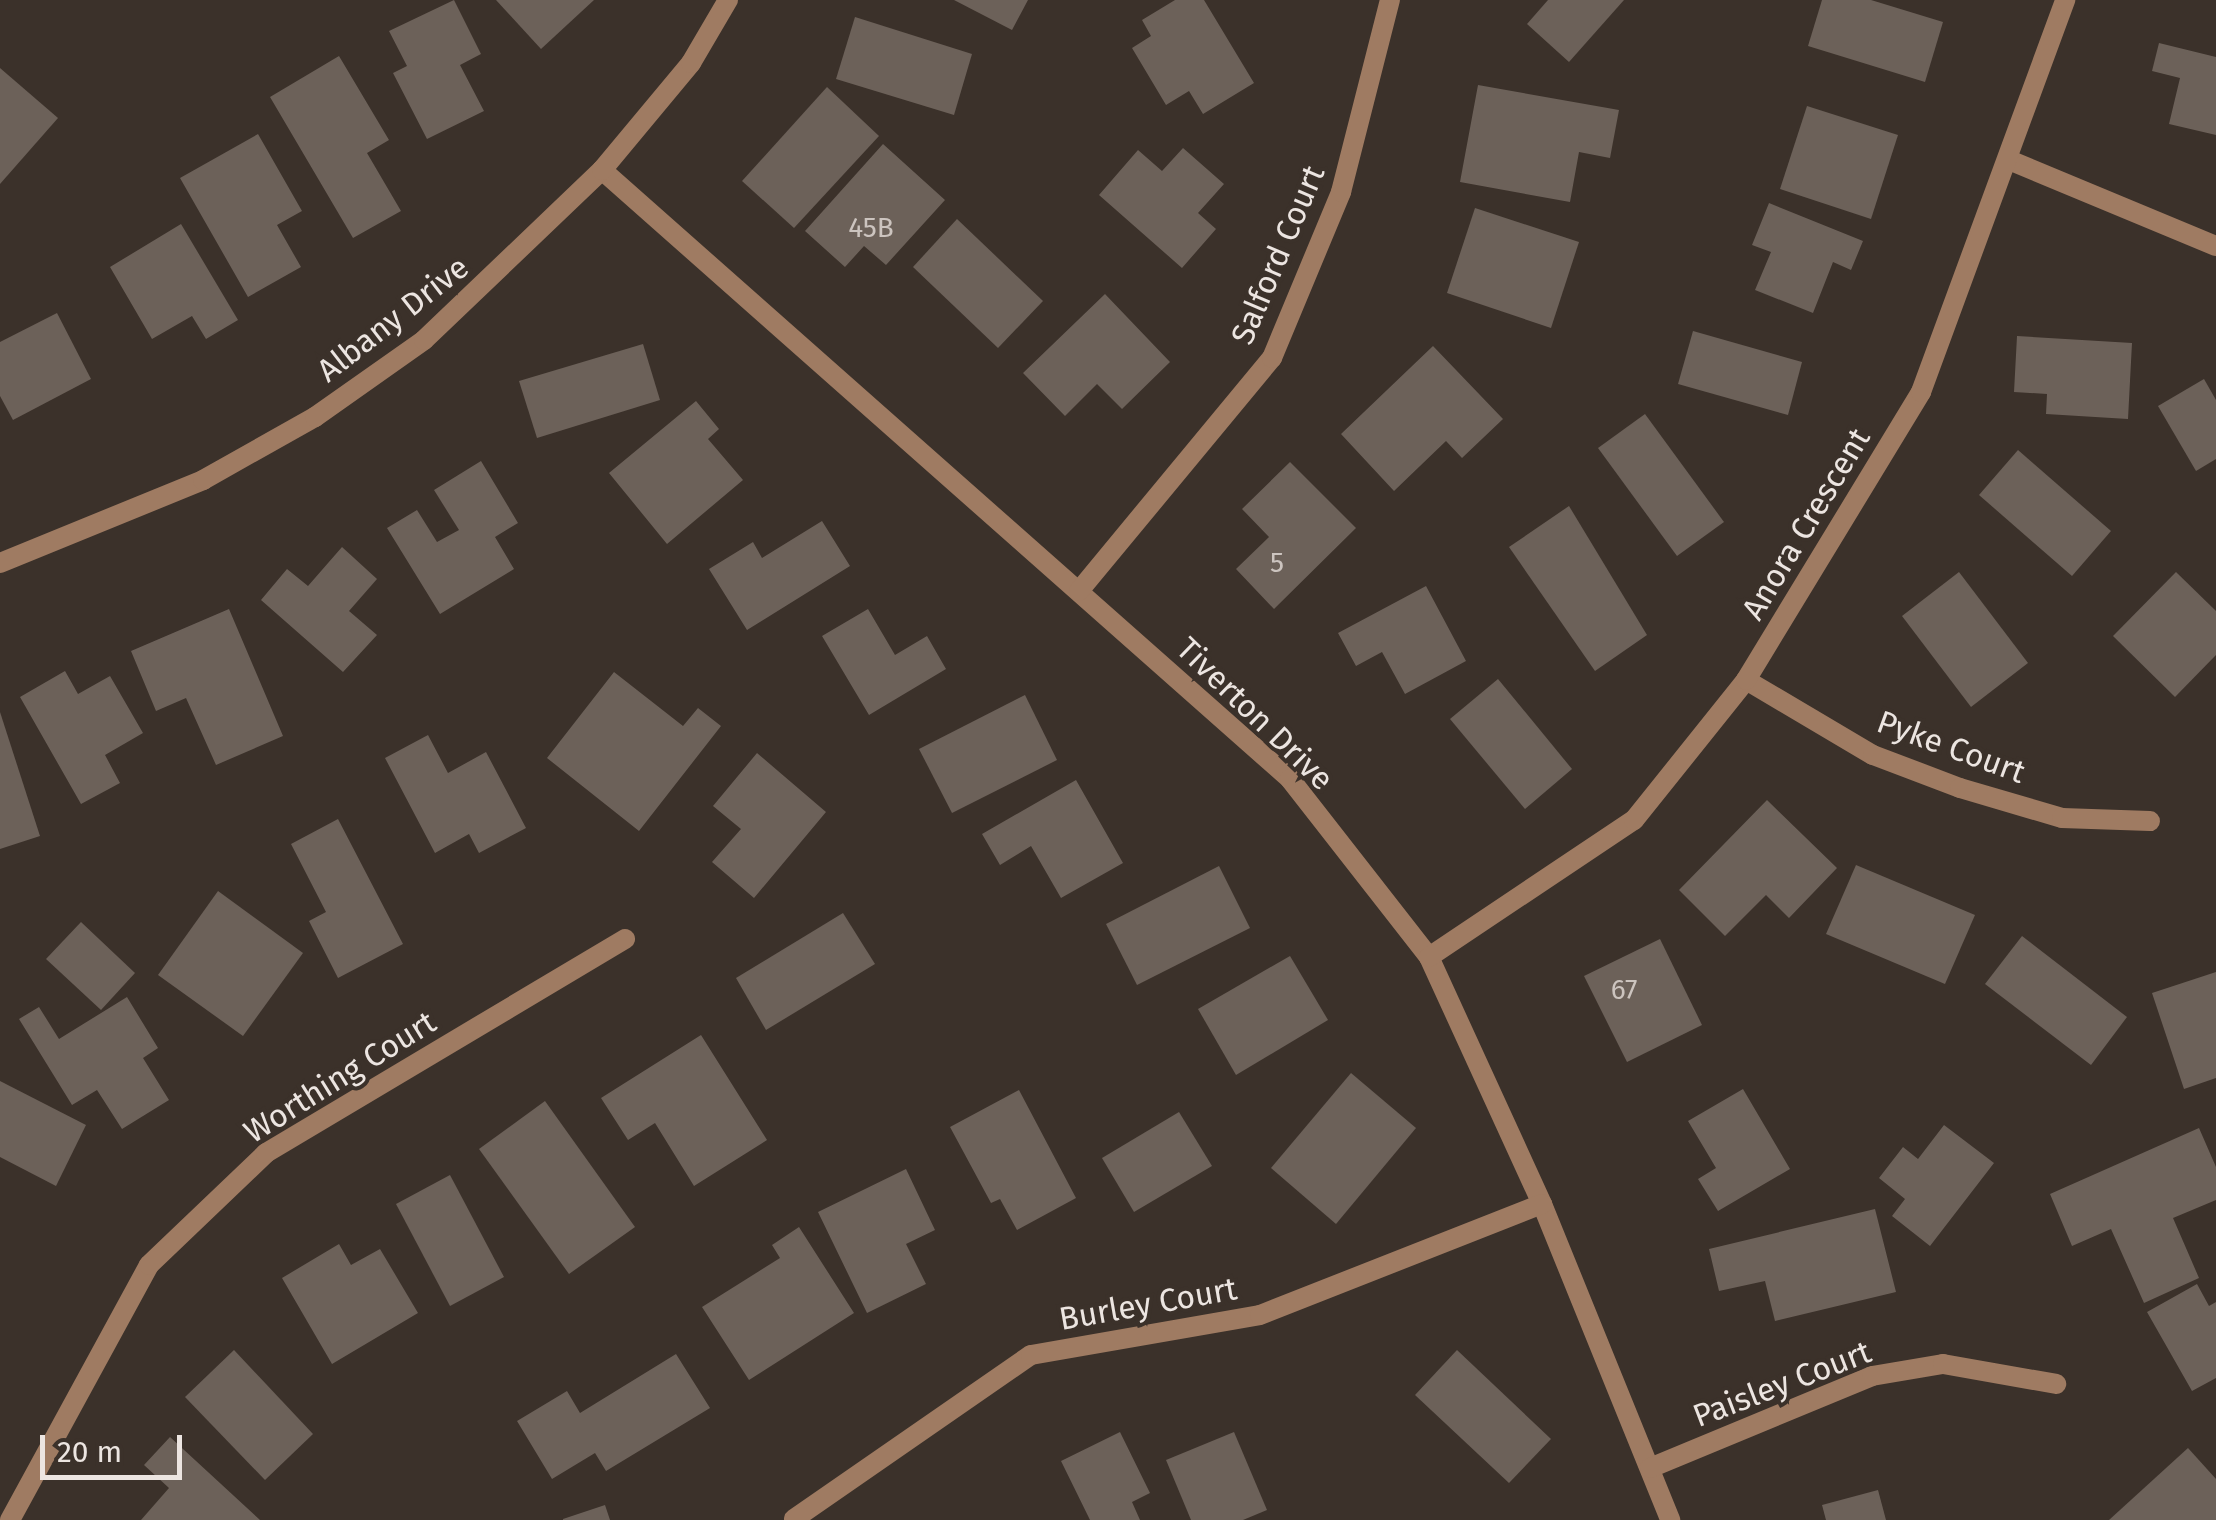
<!DOCTYPE html>
<style>
body{margin:0}
#map{position:relative;width:2216px;height:1520px;overflow:hidden;background:#3b312a;font-family:"Fira Sans",sans-serif}
div>[style]{position:absolute}
.building>*{inset:0;background:#6c6159}
.minor>*{height:20px;margin:-10px;padding:0 10px;transform-origin:10px;border-radius:10px;background:#9f7b62}
.tertiary>*{height:20px;margin:-10px;padding:0 10px;transform-origin:10px;border-radius:10px;background:#9f7b62}
span{translate:-50% -50%;white-space:nowrap;text-align:center;line-height:1.15;-webkit-text-stroke:8px #3b312a;paint-order:stroke}
.number-label{font-size:28px;color:#ccc4bf}
.number-label span{-webkit-text-stroke-width:0}
.street-label{font-size:32px;color:#ece5e1}
.scale{position:absolute;left:40px;top:1435px;width:142px;height:45px;box-sizing:border-box;border:5px solid #ece5e1;border-top:0;padding-left:12px;font-size:30px;line-height:35px;white-space:nowrap;color:#ece5e1;-webkit-text-stroke:8px #3b312a;paint-order:stroke}
</style>
<div id="map">
<div class="building">
<div style="clip-path:polygon(454px 0,481px 54px,460px 65px,484px 111px,427px 139px,393px 73px,407px 66px,389px 31px)"></div>
<div style="clip-path:polygon(496px 0,594px 0,541px 49px)"></div>
<div style="clip-path:polygon(954px 0,1028px 0,1012px 30px)"></div>
<div style="clip-path:polygon(1175px 0,1204px 0,1254px 83px,1203px 114px,1189px 91px,1166px 105px,1132px 48px,1151px 36px,1142px 20px)"></div>
<div style="clip-path:polygon(1548px 0,1624px 0,1569px 62px,1527px 24px)"></div>
<div style="clip-path:polygon(1822px 0,1871px 0,1943px 22px,1925px 82px,1808px 46px)"></div>
<div style="clip-path:polygon(855px 17px,972px 54px,954px 115px,836px 79px)"></div>
<div style="clip-path:polygon(2159px 43px,2216px 57px,2216px 135px,2169px 124px,2180px 78px,2152px 71px)"></div>
<div style="clip-path:polygon(339px 56px,389px 140px,367px 153px,401px 211px,353px 238px,270px 97px)"></div>
<div style="clip-path:polygon(0 68px,58px 118px,0 184px)"></div>
<div style="clip-path:polygon(1478px 85px,1619px 110px,1610px 158px,1579px 152px,1570px 202px,1460px 182px)"></div>
<div style="clip-path:polygon(827px 87px,879px 136px,794px 228px,742px 181px)"></div>
<div style="clip-path:polygon(1807px 106px,1898px 135px,1871px 219px,1780px 189px)"></div>
<div style="clip-path:polygon(258px 134px,302px 211px,277px 225px,301px 267px,248px 297px,180px 178px)"></div>
<div style="clip-path:polygon(883px 144px,945px 200px,886px 265px,864px 246px,845px 267px,805px 231px)"></div>
<div style="clip-path:polygon(1183px 148px,1224px 184px,1198px 213px,1216px 229px,1182px 268px,1099px 195px,1138px 150px,1162px 171px)"></div>
<div style="clip-path:polygon(1769px 203px,1863px 241px,1851px 270px,1833px 262px,1813px 313px,1755px 290px,1771px 252px,1752px 245px)"></div>
<div style="clip-path:polygon(1475px 208px,1579px 242px,1551px 328px,1447px 293px)"></div>
<div style="clip-path:polygon(957px 219px,1043px 301px,998px 348px,913px 267px)"></div>
<div style="clip-path:polygon(181px 224px,238px 320px,206px 339px,192px 316px,152px 339px,110px 267px)"></div>
<div style="clip-path:polygon(1105px 294px,1170px 362px,1122px 409px,1097px 384px,1065px 416px,1023px 373px)"></div>
<div style="clip-path:polygon(57px 313px,91px 379px,13px 420px,0 396px,0 342px)"></div>
<div style="clip-path:polygon(1693px 331px,1802px 362px,1788px 415px,1678px 384px)"></div>
<div style="clip-path:polygon(2017px 336px,2132px 343px,2128px 419px,2046px 414px,2047px 394px,2014px 392px)"></div>
<div style="clip-path:polygon(643px 344px,660px 400px,537px 438px,519px 381px)"></div>
<div style="clip-path:polygon(1433px 346px,1503px 419px,1462px 458px,1446px 441px,1394px 491px,1341px 434px)"></div>
<div style="clip-path:polygon(2204px 379px,2216px 400px,2216px 459px,2196px 471px,2158px 406px)"></div>
<div style="clip-path:polygon(696px 401px,719px 429px,708px 439px,743px 480px,667px 544px,609px 473px)"></div>
<div style="clip-path:polygon(1645px 414px,1724px 522px,1677px 556px,1598px 448px)"></div>
<div style="clip-path:polygon(2018px 450px,2111px 531px,2072px 576px,1979px 495px)"></div>
<div style="clip-path:polygon(481px 461px,518px 523px,495px 537px,514px 569px,440px 614px,387px 528px,417px 510px,437px 542px,459px 530px,434px 490px)"></div>
<div style="clip-path:polygon(1290px 462px,1356px 528px,1274px 609px,1236px 569px,1269px 537px,1242px 509px)"></div>
<div style="clip-path:polygon(1569px 506px,1647px 635px,1595px 671px,1509px 547px)"></div>
<div style="clip-path:polygon(822px 521px,850px 566px,747px 630px,709px 569px,753px 542px,762px 558px)"></div>
<div style="clip-path:polygon(342px 547px,377px 579px,349px 611px,377px 635px,343px 672px,261px 600px,287px 569px,308px 586px)"></div>
<div style="clip-path:polygon(1959px 572px,2028px 663px,1971px 707px,1902px 616px)"></div>
<div style="clip-path:polygon(2176px 572px,2216px 611px,2216px 655px,2175px 697px,2113px 636px)"></div>
<div style="clip-path:polygon(1426px 586px,1466px 661px,1405px 694px,1382px 652px,1356px 666px,1338px 633px)"></div>
<div style="clip-path:polygon(229px 609px,283px 736px,216px 765px,186px 698px,156px 711px,131px 651px)"></div>
<div style="clip-path:polygon(868px 609px,895px 655px,927px 636px,946px 669px,869px 715px,822px 636px)"></div>
<div style="clip-path:polygon(65px 671px,78px 694px,110px 676px,143px 733px,105px 755px,120px 783px,81px 804px,20px 697px)"></div>
<div style="clip-path:polygon(614px 672px,683px 726px,698px 708px,721px 726px,639px 831px,547px 758px)"></div>
<div style="clip-path:polygon(1498px 679px,1572px 769px,1525px 809px,1450px 719px)"></div>
<div style="clip-path:polygon(1025px 695px,1057px 760px,952px 813px,919px 749px)"></div>
<div style="clip-path:polygon(0 712px,40px 836px,0 849px)"></div>
<div style="clip-path:polygon(428px 735px,448px 773px,486px 752px,526px 828px,479px 853px,469px 834px,435px 853px,385px 758px)"></div>
<div style="clip-path:polygon(757px 753px,826px 812px,754px 898px,712px 862px,741px 829px,713px 806px)"></div>
<div style="clip-path:polygon(1076px 780px,1123px 863px,1061px 898px,1031px 846px,1000px 865px,982px 834px)"></div>
<div style="clip-path:polygon(1767px 800px,1837px 868px,1789px 918px,1766px 895px,1725px 936px,1679px 890px)"></div>
<div style="clip-path:polygon(338px 819px,403px 944px,338px 978px,309px 921px,326px 912px,291px 844px)"></div>
<div style="clip-path:polygon(1856px 865px,1975px 915px,1945px 984px,1826px 934px)"></div>
<div style="clip-path:polygon(1219px 866px,1250px 928px,1137px 985px,1106px 924px)"></div>
<div style="clip-path:polygon(218px 891px,303px 953px,243px 1036px,158px 975px)"></div>
<div style="clip-path:polygon(843px 913px,875px 964px,766px 1030px,736px 978px)"></div>
<div style="clip-path:polygon(81px 922px,135px 973px,101px 1010px,46px 959px)"></div>
<div style="clip-path:polygon(2022px 936px,2127px 1017px,2091px 1065px,1985px 984px)"></div>
<div style="clip-path:polygon(1660px 939px,1702px 1025px,1627px 1062px,1584px 976px)"></div>
<div style="clip-path:polygon(1290px 956px,1328px 1020px,1236px 1075px,1198px 1009px)"></div>
<div style="clip-path:polygon(2216px 972px,2216px 1078px,2184px 1089px,2152px 993px)"></div>
<div style="clip-path:polygon(127px 997px,158px 1048px,143px 1058px,169px 1100px,122px 1129px,97px 1090px,72px 1105px,19px 1019px,39px 1007px,59px 1039px)"></div>
<div style="clip-path:polygon(701px 1035px,767px 1140px,694px 1186px,655px 1123px,628px 1140px,601px 1098px)"></div>
<div style="clip-path:polygon(1351px 1073px,1416px 1128px,1336px 1224px,1271px 1168px)"></div>
<div style="clip-path:polygon(0 1081px,86px 1125px,56px 1186px,0 1157px)"></div>
<div style="clip-path:polygon(1743px 1089px,1790px 1169px,1718px 1211px,1698px 1179px,1716px 1168px,1688px 1121px)"></div>
<div style="clip-path:polygon(1019px 1090px,1076px 1198px,1017px 1230px,1000px 1199px,991px 1203px,950px 1127px)"></div>
<div style="clip-path:polygon(545px 1101px,635px 1227px,569px 1274px,479px 1149px)"></div>
<div style="clip-path:polygon(1179px 1112px,1212px 1166px,1134px 1212px,1102px 1158px)"></div>
<div style="clip-path:polygon(1944px 1125px,1994px 1163px,1930px 1246px,1892px 1216px,1905px 1199px,1879px 1178px,1903px 1147px,1918px 1159px)"></div>
<div style="clip-path:polygon(2199px 1128px,2216px 1167px,2216px 1200px,2173px 1218px,2199px 1278px,2144px 1303px,2111px 1229px,2072px 1246px,2050px 1194px)"></div>
<div style="clip-path:polygon(906px 1169px,935px 1230px,906px 1244px,926px 1284px,867px 1313px,818px 1212px)"></div>
<div style="clip-path:polygon(450px 1175px,504px 1277px,450px 1306px,396px 1204px)"></div>
<div style="clip-path:polygon(1875px 1209px,1896px 1292px,1775px 1321px,1765px 1281px,1719px 1291px,1709px 1249px)"></div>
<div style="clip-path:polygon(799px 1227px,854px 1313px,749px 1380px,702px 1307px,780px 1258px,772px 1245px)"></div>
<div style="clip-path:polygon(339px 1244px,351px 1265px,380px 1249px,418px 1313px,332px 1364px,282px 1278px)"></div>
<div style="clip-path:polygon(2197px 1284px,2209px 1306px,2216px 1302px,2216px 1378px,2192px 1391px,2147px 1312px)"></div>
<div style="clip-path:polygon(234px 1350px,313px 1434px,265px 1480px,185px 1397px)"></div>
<div style="clip-path:polygon(1457px 1350px,1551px 1439px,1509px 1483px,1415px 1395px)"></div>
<div style="clip-path:polygon(676px 1354px,710px 1408px,606px 1471px,595px 1453px,552px 1479px,517px 1421px,567px 1391px,580px 1413px)"></div>
<div style="clip-path:polygon(1120px 1432px,1150px 1493px,1132px 1502px,1140px 1520px,1090px 1520px,1061px 1461px)"></div>
<div style="clip-path:polygon(1234px 1432px,1267px 1510px,1243px 1520px,1191px 1520px,1166px 1460px)"></div>
<div style="clip-path:polygon(170px 1437px,260px 1520px,141px 1520px,169px 1488px,144px 1465px)"></div>
<div style="clip-path:polygon(2188px 1448px,2216px 1479px,2216px 1520px,2109px 1520px)"></div>
<div style="clip-path:polygon(1878px 1490px,1886px 1520px,1826px 1520px,1822px 1505px)"></div>
<div style="clip-path:polygon(605px 1505px,610px 1520px,563px 1520px,563px 1519px)"></div>
</div>
<div class="minor">
<div style="left:2009px;top:160px;width:224px;rotate:22.6deg"></div>
<div style="left:602px;top:170px;width:919px;rotate:41.51deg"></div>
<div style="left:1290px;top:779px;width:226px;rotate:52deg"></div>
<div style="left:1429px;top:957px;width:272px;rotate:65.4deg"></div>
<div style="left:1542px;top:1204px;width:341px;rotate:67.9deg"></div>
<div style="left:1079px;top:591px;width:303px;rotate:-50.4deg"></div>
<div style="left:1272px;top:358px;width:180px;rotate:-67.4deg"></div>
<div style="left:1341px;top:192px;width:198px;rotate:-75.7deg"></div>
<div style="left:1746px;top:680px;width:147px;rotate:30.6deg"></div>
<div style="left:1873px;top:755px;width:93px;rotate:20.8deg"></div>
<div style="left:1960px;top:788px;width:106px;rotate:16.4deg"></div>
<div style="left:2062px;top:818px;width:88px;rotate:2deg"></div>
<div style="left:1429px;top:957px;width:247px;rotate:-33.8deg"></div>
<div style="left:1634px;top:820px;width:179px;rotate:-51.3deg"></div>
<div style="left:1746px;top:680px;width:337px;rotate:-58.7deg"></div>
<div style="left:1921px;top:392px;width:418px;rotate:-69.8deg"></div>
<div style="left:1650px;top:1468px;width:240px;rotate:-22.5deg"></div>
<div style="left:1872px;top:1376px;width:72px;rotate:-9.6deg"></div>
<div style="left:1943px;top:1364px;width:115px;rotate:10deg"></div>
<div style="left:794px;top:1519px;width:288px;rotate:-34.7deg"></div>
<div style="left:1031px;top:1355px;width:232px;rotate:-9.9deg"></div>
<div style="left:1260px;top:1315px;width:303px;rotate:-21.5deg"></div>
<div style="left:10px;top:1520px;width:290px;rotate:-61.4deg"></div>
<div style="left:149px;top:1265px;width:162px;rotate:-43.7deg"></div>
<div style="left:266px;top:1153px;width:418px;rotate:-30.8deg"></div>
</div>
<div class="tertiary">
<div style="left:0;top:563px;width:219px;rotate:-22.2deg"></div>
<div style="left:203px;top:480px;width:129px;rotate:-29.4deg"></div>
<div style="left:315px;top:417px;width:133px;rotate:-35.2deg"></div>
<div style="left:424px;top:340px;width:246px;rotate:-43.7deg"></div>
<div style="left:602px;top:170px;width:139px;rotate:-50.2deg"></div>
<div style="left:691px;top:63px;width:73px;rotate:-59.6deg"></div>
</div>
<div class="number-label">
<span style="left:871px;top:228px">45B</span>
<span style="left:1277px;top:563px">5</span>
<span style="left:1624px;top:990px">67</span>
</div>
<div class="street-label">
<span style="left:1278px;top:255px;rotate:-67deg">Salford Court</span>
<span style="left:393px;top:319px;rotate:-38deg">Albany Drive</span>
<span style="left:1806px;top:524px;rotate:-59deg">Anora Crescent</span>
<span style="left:1255px;top:714px;rotate:44deg">Tiverton Drive</span>
<span style="left:1951px;top:747px;rotate:20deg">Pyke Court</span>
<span style="left:340px;top:1077px;rotate:-32deg">Worthing Court</span>
<span style="left:1148px;top:1304px;rotate:-10deg">Burley Court</span>
<span style="left:1782px;top:1384px;rotate:-21deg">Paisley Court</span>
</div>
<div class="scale">20 m</div>
</div>
